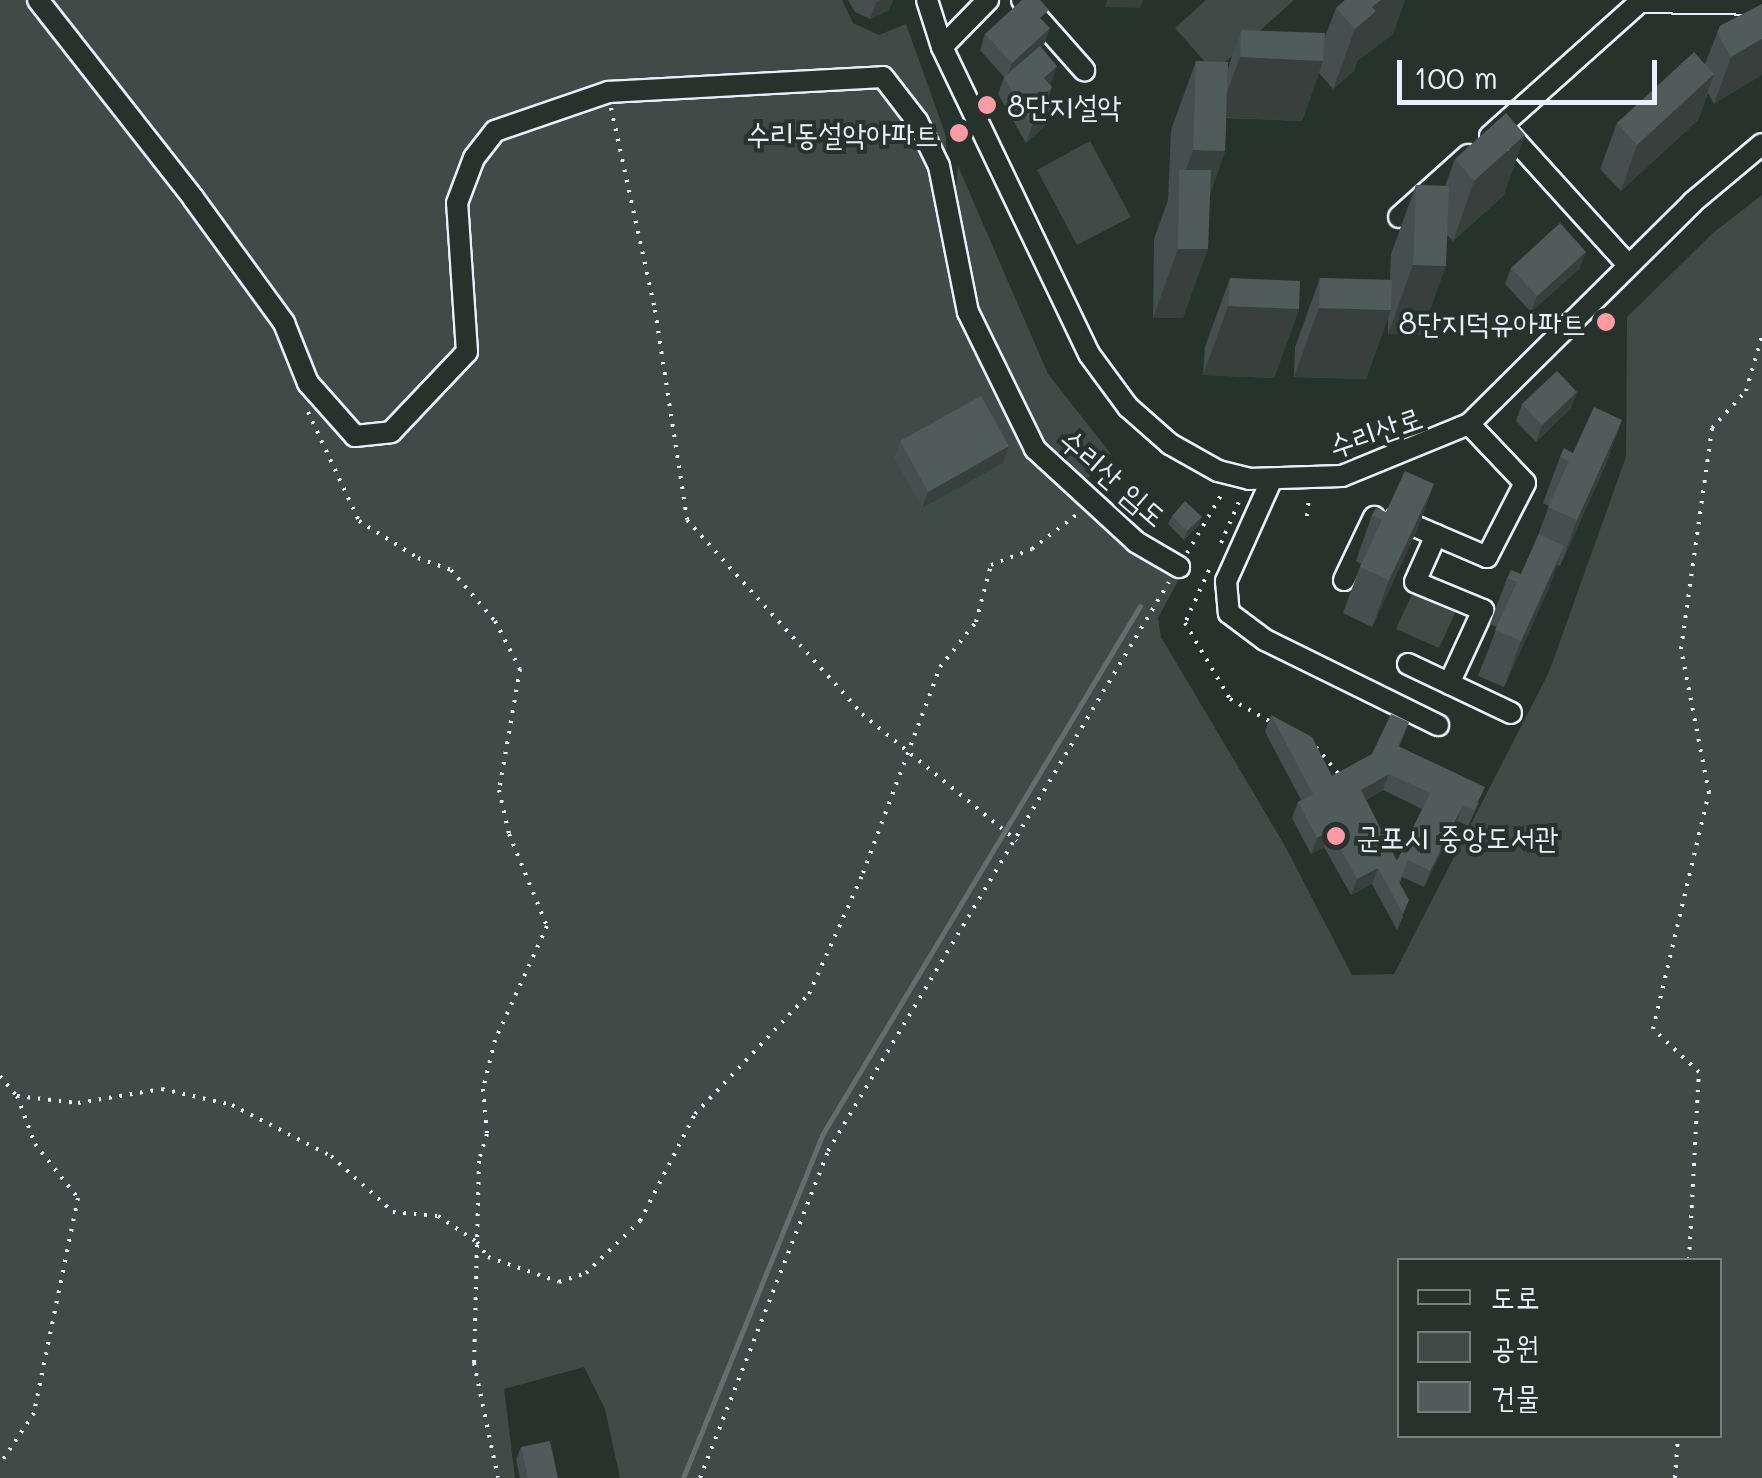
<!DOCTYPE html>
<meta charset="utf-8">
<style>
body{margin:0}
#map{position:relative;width:1762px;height:1478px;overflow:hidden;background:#26332d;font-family:Mali,"Poor Story",sans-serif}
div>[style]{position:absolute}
.green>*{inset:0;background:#3e4b47}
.stream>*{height:5px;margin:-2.5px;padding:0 2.5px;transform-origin:2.5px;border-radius:2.5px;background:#636f6d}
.path>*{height:4px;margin-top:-2px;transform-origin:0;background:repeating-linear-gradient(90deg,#e8f1f8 0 2.5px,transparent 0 10.5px)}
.roads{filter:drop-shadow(2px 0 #e8f1f8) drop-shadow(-2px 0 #e8f1f8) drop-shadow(0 2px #e8f1f8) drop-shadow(0 -2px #e8f1f8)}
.minor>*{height:20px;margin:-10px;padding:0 10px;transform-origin:10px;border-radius:10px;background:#26332d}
.wall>*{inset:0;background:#454f4d}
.shaded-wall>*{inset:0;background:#38403e}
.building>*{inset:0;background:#505c59}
.dots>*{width:28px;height:28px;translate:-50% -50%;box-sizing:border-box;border:5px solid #26332d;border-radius:50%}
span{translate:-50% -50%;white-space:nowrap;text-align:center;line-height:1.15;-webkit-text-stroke:8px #26332d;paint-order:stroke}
.poi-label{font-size:30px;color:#e8f1f8}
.left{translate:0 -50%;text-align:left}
.right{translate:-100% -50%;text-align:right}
.street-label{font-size:30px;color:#e8f1f8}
.legend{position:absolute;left:1397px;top:1258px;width:325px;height:180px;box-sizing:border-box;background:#26332d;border:2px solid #747f7e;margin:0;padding:12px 18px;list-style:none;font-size:30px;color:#e8f1f8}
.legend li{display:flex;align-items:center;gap:20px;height:50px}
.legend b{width:50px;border:2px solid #747f7e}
.scale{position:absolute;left:1397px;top:60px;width:260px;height:45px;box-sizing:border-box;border:5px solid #e8f1f8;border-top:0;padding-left:12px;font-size:30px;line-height:35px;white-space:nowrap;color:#e8f1f8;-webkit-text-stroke:8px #26332d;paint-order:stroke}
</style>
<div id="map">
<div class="green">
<div style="clip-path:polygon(evenodd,0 0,842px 0,853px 23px,879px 35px,906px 24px,946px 136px,947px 241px,1035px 449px,1082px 495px,1185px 568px,1158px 618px,1161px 637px,1285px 846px,1352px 975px,1394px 974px,1549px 672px,1626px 457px,1627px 317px,1713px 233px,1762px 195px,1762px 1478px,620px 1478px,605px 1409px,584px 1367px,504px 1389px,515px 1478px,0 1478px,0 0,1400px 1260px,1720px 1260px,1720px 1436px,1400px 1436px,1400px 1260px)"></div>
<div style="clip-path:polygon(1206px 0,1294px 0,1214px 72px,1175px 28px)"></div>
<div style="clip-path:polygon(1090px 141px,1131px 217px,1077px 245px,1037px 170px)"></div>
<div style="clip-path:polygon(958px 166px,1048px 374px,1111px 454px,1083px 484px,1023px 415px,975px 310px,953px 216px)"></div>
<div style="clip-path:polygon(1414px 590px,1457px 609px,1439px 648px,1396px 629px)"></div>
</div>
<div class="stream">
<div style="left:683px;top:1478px;width:370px;rotate:-67.9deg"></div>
<div style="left:822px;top:1135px;width:617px;rotate:-58.99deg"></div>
</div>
<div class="path">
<div style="left:611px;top:108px;width:207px;rotate:77.7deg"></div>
<div style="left:655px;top:310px;width:212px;rotate:81.3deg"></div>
<div style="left:687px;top:520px;width:261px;rotate:47.9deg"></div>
<div style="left:862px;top:714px;width:200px;rotate:39.3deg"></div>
<div style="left:308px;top:412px;width:120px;rotate:64.9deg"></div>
<div style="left:359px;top:521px;width:70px;rotate:32.1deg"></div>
<div style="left:418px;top:558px;width:35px;rotate:20deg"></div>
<div style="left:451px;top:570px;width:67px;rotate:49.2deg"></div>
<div style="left:495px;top:621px;width:54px;rotate:62.5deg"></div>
<div style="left:520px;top:669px;width:123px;rotate:99.8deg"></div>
<div style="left:499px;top:790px;width:45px;rotate:77.2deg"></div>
<div style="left:509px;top:834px;width:100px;rotate:67.6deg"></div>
<div style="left:547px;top:926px;width:125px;rotate:114.5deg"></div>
<div style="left:495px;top:1040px;width:50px;rotate:103.8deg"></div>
<div style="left:483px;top:1089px;width:45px;rotate:84.9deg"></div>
<div style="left:487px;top:1134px;width:28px;rotate:107deg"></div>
<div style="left:479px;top:1161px;width:202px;rotate:91.4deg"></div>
<div style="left:474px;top:1363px;width:117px;rotate:78.2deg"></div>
<div style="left:1307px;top:516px;width:20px;rotate:-84deg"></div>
<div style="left:1221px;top:543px;width:50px;rotate:-66.5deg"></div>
<div style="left:1187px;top:553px;width:71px;rotate:-59.5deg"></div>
<div style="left:1209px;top:570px;width:58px;rotate:114.4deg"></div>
<div style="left:1185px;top:623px;width:88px;rotate:59.4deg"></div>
<div style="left:1230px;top:699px;width:49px;rotate:29.2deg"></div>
<div style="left:1316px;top:747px;width:35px;rotate:50deg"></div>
<div style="left:0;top:1076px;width:26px;rotate:50deg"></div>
<div style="left:17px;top:1096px;width:51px;rotate:69.4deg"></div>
<div style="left:35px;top:1144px;width:69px;rotate:51.5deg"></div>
<div style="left:78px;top:1198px;width:219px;rotate:101.6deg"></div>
<div style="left:34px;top:1413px;width:61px;rotate:123.7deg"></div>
<div style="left:17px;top:1096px;width:61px;rotate:6.5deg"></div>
<div style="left:78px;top:1103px;width:85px;rotate:-9.5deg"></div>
<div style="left:162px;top:1089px;width:72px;rotate:12.9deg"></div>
<div style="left:232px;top:1105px;width:111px;rotate:27.3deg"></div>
<div style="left:331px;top:1156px;width:84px;rotate:42.1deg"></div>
<div style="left:393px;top:1212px;width:45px;rotate:5.1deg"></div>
<div style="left:438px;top:1216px;width:47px;rotate:33.7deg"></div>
<div style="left:477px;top:1242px;width:19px;rotate:54deg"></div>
<div style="left:488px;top:1257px;width:75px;rotate:19.4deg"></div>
<div style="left:559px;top:1282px;width:28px;rotate:-18deg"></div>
<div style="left:586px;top:1273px;width:75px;rotate:-43.9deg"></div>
<div style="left:640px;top:1221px;width:120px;rotate:-62.8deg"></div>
<div style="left:695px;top:1114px;width:166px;rotate:-46.5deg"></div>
<div style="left:809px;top:994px;width:133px;rotate:-65.9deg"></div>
<div style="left:863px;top:873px;width:220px;rotate:-69.5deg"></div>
<div style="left:940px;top:667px;width:58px;rotate:-51.3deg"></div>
<div style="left:976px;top:622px;width:59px;rotate:-75.3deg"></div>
<div style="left:991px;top:565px;width:44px;rotate:-21.3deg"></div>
<div style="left:1032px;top:549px;width:61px;rotate:-37.6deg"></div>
<div style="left:1689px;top:1260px;width:188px;rotate:-87deg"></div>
<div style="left:1699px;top:1072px;width:63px;rotate:-136.9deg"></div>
<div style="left:1653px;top:1029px;width:243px;rotate:-76.7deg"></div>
<div style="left:1709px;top:793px;width:147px;rotate:-101deg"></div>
<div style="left:1681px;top:649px;width:223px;rotate:-82deg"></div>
<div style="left:1712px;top:428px;width:50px;rotate:-47.4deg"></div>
<div style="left:1746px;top:391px;width:57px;rotate:-73.8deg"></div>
<div style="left:700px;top:1478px;width:351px;rotate:-68.6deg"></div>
<div style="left:828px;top:1151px;width:663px;rotate:-59.07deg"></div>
<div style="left:1675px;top:1478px;width:42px;rotate:-85.9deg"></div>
</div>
<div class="roads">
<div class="minor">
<div style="left:38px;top:0;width:251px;rotate:51.9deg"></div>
<div style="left:193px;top:198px;width:155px;rotate:53.9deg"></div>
<div style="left:284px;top:323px;width:65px;rotate:68.2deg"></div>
<div style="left:308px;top:383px;width:71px;rotate:48.4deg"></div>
<div style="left:355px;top:436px;width:36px;rotate:-6deg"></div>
<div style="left:391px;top:432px;width:110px;rotate:-46.5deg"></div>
<div style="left:467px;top:352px;width:149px;rotate:-93.8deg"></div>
<div style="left:457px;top:203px;width:48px;rotate:-69.3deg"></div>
<div style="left:474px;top:158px;width:34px;rotate:-52deg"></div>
<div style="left:495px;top:131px;width:120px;rotate:-19deg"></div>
<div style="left:608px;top:92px;width:275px;rotate:-3.1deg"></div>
<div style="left:883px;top:77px;width:56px;rotate:52.3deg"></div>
<div style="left:917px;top:121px;width:50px;rotate:63.9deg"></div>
<div style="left:939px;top:166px;width:149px;rotate:78.8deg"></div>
<div style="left:968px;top:312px;width:153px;rotate:63.9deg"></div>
<div style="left:1035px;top:449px;width:137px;rotate:42.6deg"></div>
<div style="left:1136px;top:542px;width:50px;rotate:30.2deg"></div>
<div style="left:927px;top:0;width:49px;rotate:72.3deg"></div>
<div style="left:942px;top:47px;width:340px;rotate:64.4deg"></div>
<div style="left:1089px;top:354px;width:66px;rotate:53.7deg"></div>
<div style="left:1128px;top:407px;width:56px;rotate:41.4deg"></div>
<div style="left:1170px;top:444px;width:55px;rotate:29.4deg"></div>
<div style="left:1218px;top:471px;width:32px;rotate:14deg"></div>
<div style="left:1249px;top:479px;width:93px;rotate:-1.8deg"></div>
<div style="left:1342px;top:476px;width:137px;rotate:-22.3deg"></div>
<div style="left:1469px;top:424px;width:315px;rotate:-44.7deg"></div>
<div style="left:1693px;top:202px;width:90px;rotate:-40deg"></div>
<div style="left:1022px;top:0;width:94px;rotate:48.5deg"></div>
<div style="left:942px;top:47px;width:66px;rotate:-45.6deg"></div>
<div style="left:1503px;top:127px;width:186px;rotate:47.8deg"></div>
<div style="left:1490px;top:136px;width:201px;rotate:-41.8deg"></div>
<div style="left:1640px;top:2px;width:122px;rotate:0.9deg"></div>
<div style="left:1399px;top:217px;width:93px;rotate:-41.9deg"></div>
<div style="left:1271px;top:481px;width:110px;rotate:114.2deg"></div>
<div style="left:1226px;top:581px;width:32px;rotate:85deg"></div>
<div style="left:1229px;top:613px;width:45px;rotate:36.9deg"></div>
<div style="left:1265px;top:640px;width:193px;rotate:26.2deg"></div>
<div style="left:1396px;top:518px;width:99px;rotate:23.2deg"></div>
<div style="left:1487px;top:557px;width:83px;rotate:-62.8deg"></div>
<div style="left:1525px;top:483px;width:81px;rotate:-133.5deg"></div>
<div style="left:1436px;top:535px;width:51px;rotate:114.1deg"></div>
<div style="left:1415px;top:582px;width:74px;rotate:22.4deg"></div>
<div style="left:1483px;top:610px;width:81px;rotate:114.7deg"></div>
<div style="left:1344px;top:580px;width:70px;rotate:-64.5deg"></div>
<div style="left:1408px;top:664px;width:114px;rotate:25.4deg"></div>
</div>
</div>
<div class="wall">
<div style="clip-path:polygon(848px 0,893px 0,889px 10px,870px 19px,855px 12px)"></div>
<div style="clip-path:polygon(1345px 0,1405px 0,1393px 34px,1357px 61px,1354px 71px,1333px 89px,1319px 73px,1302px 121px,1226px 118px,1225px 151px,1210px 194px,1183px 318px,1153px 318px,1154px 239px,1168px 200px,1171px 130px,1196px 61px,1228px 68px,1241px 30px,1324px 40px,1336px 8px)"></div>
<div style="clip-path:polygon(1762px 4px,1714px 104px,1708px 93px,1698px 120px,1621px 191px,1600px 169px,1617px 123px,1705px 64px,1720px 26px)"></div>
<div style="clip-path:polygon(1044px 22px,1044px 45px,1041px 48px,1057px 66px,1051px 82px,1049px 84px,1052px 87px,1047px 101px,1047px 124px,1026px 143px,998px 94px,1004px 77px,980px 50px,985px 34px)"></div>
<div style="clip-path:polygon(1455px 159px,1504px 195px,1453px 241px,1447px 235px,1421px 335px,1388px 334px,1388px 317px,1366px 379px,1294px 377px,1295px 347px,1320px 278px,1390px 280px,1391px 254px,1416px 185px,1445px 186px)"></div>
<div style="clip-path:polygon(1511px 268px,1580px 268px,1531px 312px,1505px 284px)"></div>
<div style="clip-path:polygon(1230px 278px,1299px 309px,1274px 378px,1203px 375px,1205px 347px)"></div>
<div style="clip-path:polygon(1522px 404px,1571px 408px,1536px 442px,1516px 421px)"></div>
<div style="clip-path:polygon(1622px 420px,1605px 466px,1560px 566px,1557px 565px,1547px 592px,1504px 687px,1478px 676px,1497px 627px,1490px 624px,1507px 578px,1521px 574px,1538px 535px,1549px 506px,1543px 503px,1560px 457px,1573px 453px)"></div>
<div style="clip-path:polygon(900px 441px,1009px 446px,1003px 463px,922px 508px,894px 458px)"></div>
<div style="clip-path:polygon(1434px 484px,1417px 530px,1372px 627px,1343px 613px,1361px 564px,1356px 561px,1372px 515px,1386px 512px)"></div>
<div style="clip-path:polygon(1172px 516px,1199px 525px,1184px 540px,1168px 524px)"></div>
<div style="clip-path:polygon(evenodd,1271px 715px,1332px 776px,1372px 754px,1409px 722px,1399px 747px,1479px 803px,1468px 826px,1457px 821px,1424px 887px,1402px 877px,1400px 883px,1403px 917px,1397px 930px,1372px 884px,1351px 895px,1324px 847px,1311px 854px,1292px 818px,1298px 802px,1301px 800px,1265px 732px,1271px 715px,1383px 790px,1422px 809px,1397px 861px,1366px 800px,1383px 790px)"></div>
<div style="clip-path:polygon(521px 1447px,558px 1478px,520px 1478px,516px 1459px)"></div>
</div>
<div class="shaded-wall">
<div style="clip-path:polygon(881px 0,893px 0,889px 10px,870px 19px,876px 2px)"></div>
<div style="clip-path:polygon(1107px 0,1143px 0,1140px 8px,1105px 7px)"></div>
<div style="clip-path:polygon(1381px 0,1405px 0,1393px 34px,1357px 61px,1354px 71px,1333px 89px,1355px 29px,1372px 7px)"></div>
<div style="clip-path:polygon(1050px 28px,1044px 45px,1006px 80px,1012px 63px)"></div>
<div style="clip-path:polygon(1762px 39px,1762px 75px,1714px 104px,1731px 57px)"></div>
<div style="clip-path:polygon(1240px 57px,1323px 61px,1302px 121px,1218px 117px)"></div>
<div style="clip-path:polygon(1057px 66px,1051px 82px,1038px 94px,1044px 78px)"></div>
<div style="clip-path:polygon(1714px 74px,1698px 120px,1621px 191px,1637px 145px)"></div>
<div style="clip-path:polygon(1053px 108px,1047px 124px,1026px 143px,1032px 126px)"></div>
<div style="clip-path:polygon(1525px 135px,1504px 195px,1453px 241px,1474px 181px)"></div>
<div style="clip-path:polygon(1193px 150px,1225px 151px,1200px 220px,1179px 189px)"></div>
<div style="clip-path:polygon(1178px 249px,1208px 249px,1183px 318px,1153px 318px)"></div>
<div style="clip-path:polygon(1586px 252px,1580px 268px,1531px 312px,1537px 296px)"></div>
<div style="clip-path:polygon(1413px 265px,1446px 266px,1421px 335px,1388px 334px)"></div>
<div style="clip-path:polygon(1228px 306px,1299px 309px,1274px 378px,1203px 375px)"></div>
<div style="clip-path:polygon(1319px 308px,1391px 310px,1366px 379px,1294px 377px)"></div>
<div style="clip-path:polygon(1577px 392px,1571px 408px,1536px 442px,1542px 425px)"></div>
<div style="clip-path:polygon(1622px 420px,1605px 466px,1560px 566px,1577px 520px)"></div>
<div style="clip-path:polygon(1009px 446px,1003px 463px,922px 508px,928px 492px)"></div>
<div style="clip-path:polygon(1434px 484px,1417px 530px,1372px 627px,1389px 580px)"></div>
<div style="clip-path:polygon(1202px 517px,1199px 525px,1184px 540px,1187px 531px)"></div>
<div style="clip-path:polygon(1564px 546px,1547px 592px,1504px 687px,1521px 641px)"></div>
<div style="clip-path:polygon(1389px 774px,1383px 790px,1355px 807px,1361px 790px)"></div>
<div style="clip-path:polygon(1463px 805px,1457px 821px,1424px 887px,1430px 871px)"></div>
<div style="clip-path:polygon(1330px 830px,1324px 847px,1311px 854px,1317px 838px)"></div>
<div style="clip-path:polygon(1378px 868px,1372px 884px,1351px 895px,1357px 879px)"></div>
</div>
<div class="building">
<div style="clip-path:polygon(1022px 0,1040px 0,1049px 10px,1040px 18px,1050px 28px,1012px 63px,985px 34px)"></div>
<div style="clip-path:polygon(1345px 0,1381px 0,1372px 7px,1376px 11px,1355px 29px,1336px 8px)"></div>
<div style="clip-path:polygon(1762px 4px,1762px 39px,1731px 57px,1717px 33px,1720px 26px)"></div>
<div style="clip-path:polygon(1241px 30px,1325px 33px,1323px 61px,1240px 57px)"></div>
<div style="clip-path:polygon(1040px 46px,1057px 66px,1044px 78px,1052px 87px,1042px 96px,1053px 108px,1032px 126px,1004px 77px)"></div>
<div style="clip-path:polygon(1694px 52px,1714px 74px,1637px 145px,1617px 123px)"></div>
<div style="clip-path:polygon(1196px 61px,1228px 62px,1225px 151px,1193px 150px)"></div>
<div style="clip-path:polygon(1506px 113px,1525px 135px,1474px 181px,1455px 159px)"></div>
<div style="clip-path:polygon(1179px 170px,1211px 170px,1208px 249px,1178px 249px)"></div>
<div style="clip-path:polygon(1416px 185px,1449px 186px,1446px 266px,1413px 265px)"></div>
<div style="clip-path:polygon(1560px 223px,1586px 252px,1537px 296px,1511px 268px)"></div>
<div style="clip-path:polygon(1230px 278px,1300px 281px,1299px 309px,1228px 306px)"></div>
<div style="clip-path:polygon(1320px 278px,1392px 280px,1391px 310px,1319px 308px)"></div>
<div style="clip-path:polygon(1557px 371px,1577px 392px,1542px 425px,1522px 404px)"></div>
<div style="clip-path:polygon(981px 396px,1009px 446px,928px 492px,900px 441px)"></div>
<div style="clip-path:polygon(1594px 407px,1622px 420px,1577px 520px,1548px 507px,1569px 461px,1560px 457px,1564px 448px,1573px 453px)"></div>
<div style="clip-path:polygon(1405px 471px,1434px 484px,1389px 580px,1360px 567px,1382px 520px,1372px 515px,1376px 508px,1386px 512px)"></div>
<div style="clip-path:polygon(1185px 501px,1202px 517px,1187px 531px,1172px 516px)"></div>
<div style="clip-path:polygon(1539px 534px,1564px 546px,1521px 641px,1495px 630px,1517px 582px,1507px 578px,1511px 570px,1521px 574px)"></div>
<div style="clip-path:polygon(evenodd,1391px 714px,1409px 722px,1398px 746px,1485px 787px,1474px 810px,1463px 805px,1430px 871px,1408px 860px,1399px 882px,1409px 900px,1403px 914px,1378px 868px,1357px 879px,1330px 830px,1317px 838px,1298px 802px,1313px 794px,1271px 715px,1312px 737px,1332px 776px,1372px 754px,1391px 714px,1389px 774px,1430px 793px,1397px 861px,1361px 790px,1389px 774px)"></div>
<div style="clip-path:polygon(550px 1441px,558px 1478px,528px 1478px,521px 1447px)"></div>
</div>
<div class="dots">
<div style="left:987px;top:105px;background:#ff9aa2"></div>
<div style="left:959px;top:133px;background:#ff9aa2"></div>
<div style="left:1606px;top:322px;background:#ff9aa2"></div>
<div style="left:1336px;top:836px;background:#ff9aa2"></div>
</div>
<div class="poi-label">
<span class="left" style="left:1007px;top:105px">8단지설악</span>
<span class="right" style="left:939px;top:133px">수리동설악아파트</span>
<span class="right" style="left:1586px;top:322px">8단지덕유아파트</span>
<span class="left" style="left:1356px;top:836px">군포시 중앙도서관</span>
</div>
<div class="street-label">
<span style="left:1375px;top:431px;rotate:-19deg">수리산로</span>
<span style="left:1114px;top:477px;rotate:41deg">수리산 임도</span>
</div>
<ul class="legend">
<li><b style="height:12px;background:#26332d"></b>도로</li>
<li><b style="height:28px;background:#3e4b47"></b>공원</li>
<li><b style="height:28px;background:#505c59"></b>건물</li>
</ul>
<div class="scale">100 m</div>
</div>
